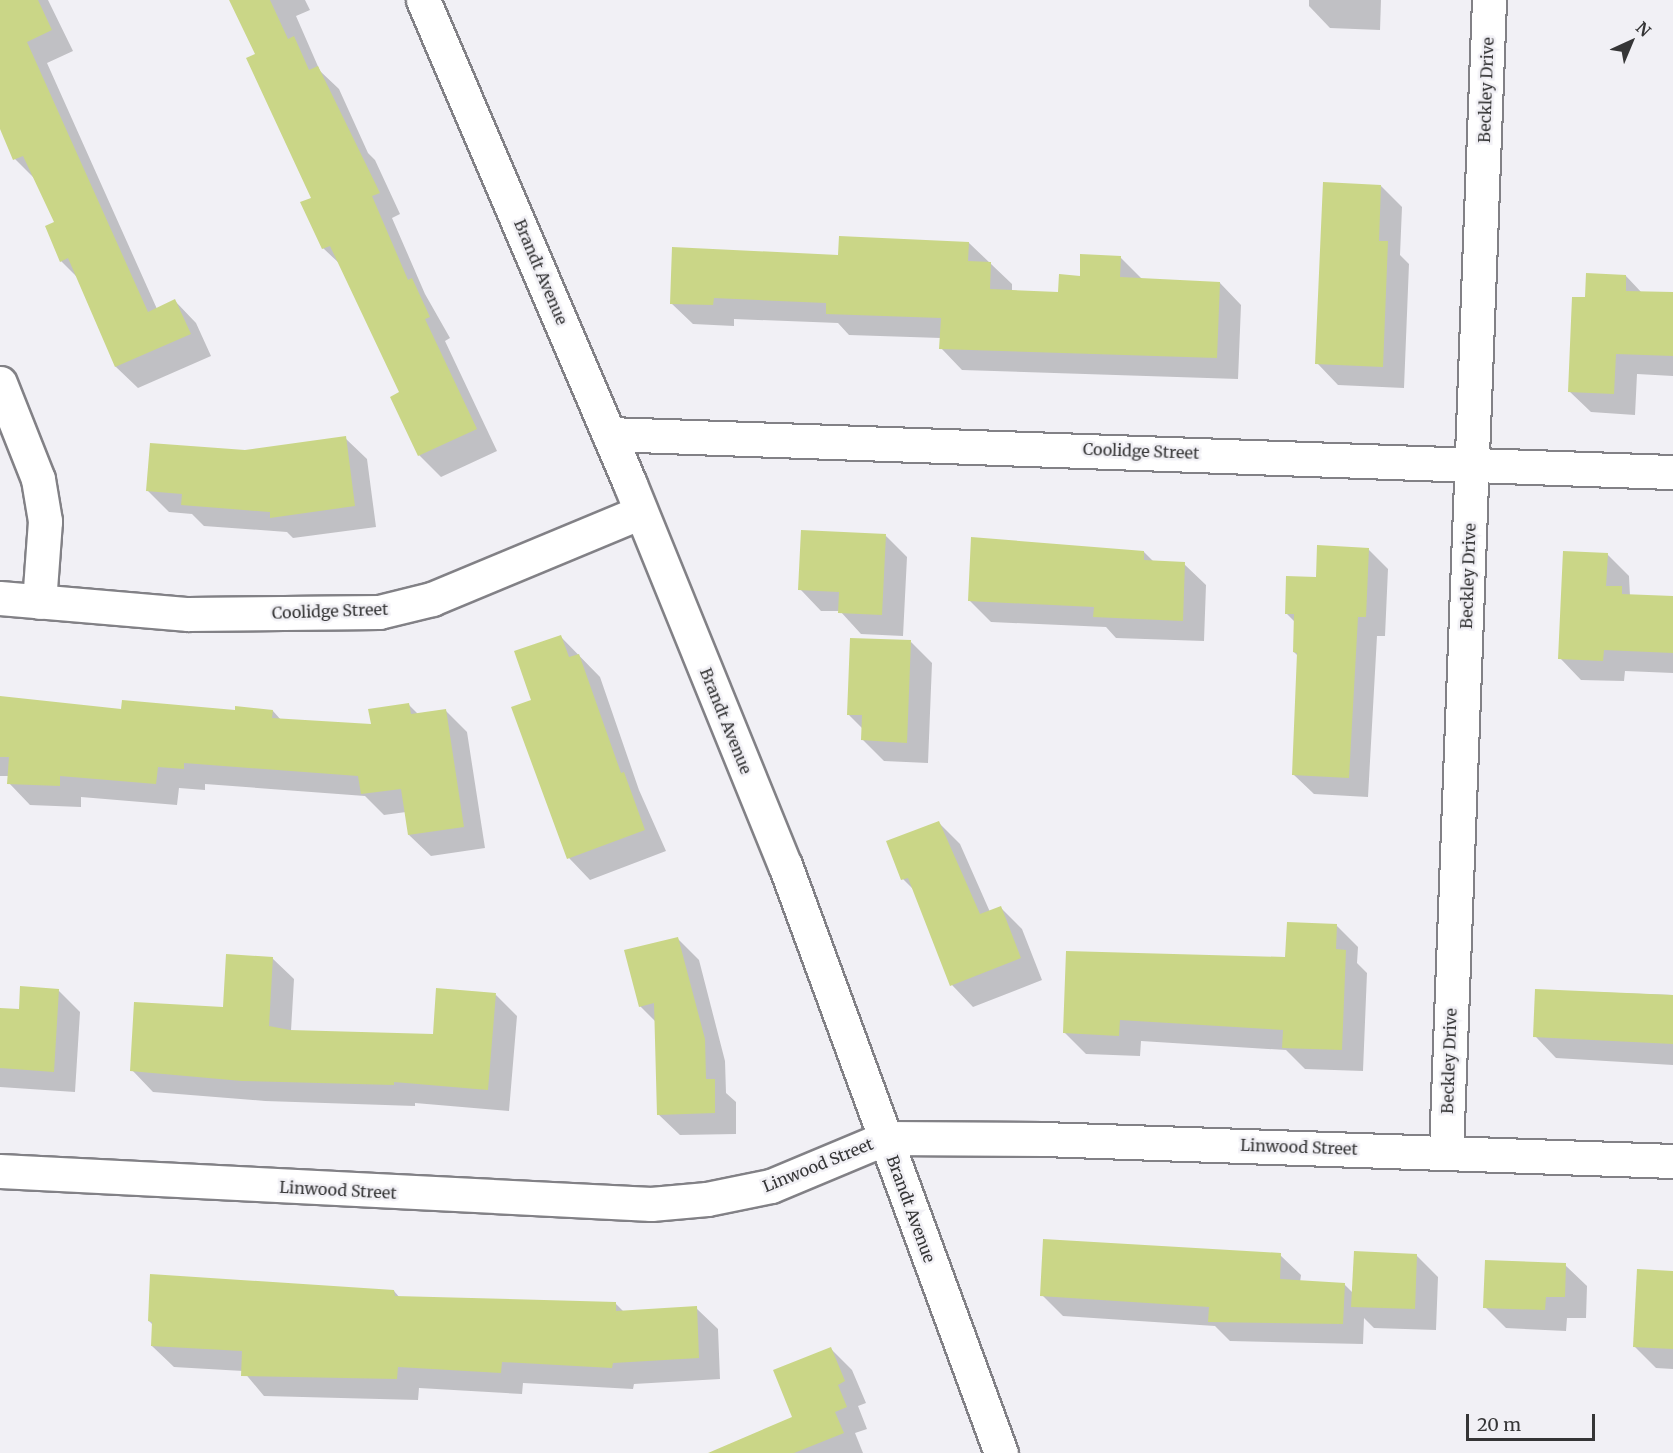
<!DOCTYPE html>
<style>
body{margin:0}
#map{position:relative;width:1673px;height:1453px;overflow:hidden;background:#f1f0f5;font-family:Merriweather,serif}
div>[style]{position:absolute}
.shadow>*{inset:0;background:#0003}
.building>*{inset:0;background:#cad687}
.roads{filter:drop-shadow(2px 0 #828186) drop-shadow(-2px 0 #828186) drop-shadow(0 2px #828186) drop-shadow(0 -2px #828186)}
.minor>*{height:33px;margin:-16.5px;padding:0 16.5px;transform-origin:16.5px;border-radius:16.5px;background:#fff}
span{translate:-50% -50%;white-space:nowrap;text-align:center;line-height:1.15;-webkit-text-stroke:5px #f1f0f5;paint-order:stroke}
.street-label{font-size:16px;color:#353536}
.north{position:absolute;left:1601px;top:12px;width:60px;height:60px;-webkit-text-stroke:4px #f1f0f5;paint-order:stroke;rotate:44deg;font-size:16px;font-weight:700;line-height:24px;text-align:center;color:#353536}
.north::after{content:'';display:block;margin:auto;width:21px;height:27px;background:#353536;clip-path:polygon(50% 0,100% 100%,50% 72%,0 100%)}
.scale{position:absolute;left:1466px;top:1414px;width:129px;height:27px;box-sizing:border-box;border:3px solid #353536;border-top:0;padding-left:8px;font-size:18px;line-height:21px;white-space:nowrap;color:#353536;-webkit-text-stroke:4px #f1f0f5;paint-order:stroke}
</style>
<div id="map">
<div class="shadow">
<div style="clip-path:polygon(0 0,48px 0,73px 51px,47px 63px,157px 309px,175px 301px,196px 323px,211px 356px,138px 388px,116px 367px,77px 277px,61px 261px,56px 223px,36px 180px,15px 159px,0 125px)"></div>
<div style="clip-path:polygon(231px 0,305px 0,310px 10px,296px 16px,320px 71px,339px 89px,368px 153px,375px 160px,400px 214px,392px 218px,425px 294px,450px 338px,445px 341px,497px 451px,441px 477px,419px 455px,401px 393px,341px 265px,323px 248px,313px 199px,257px 55px)"></div>
<div style="clip-path:polygon(1309px 0,1381px 0,1380px 30px,1330px 28px,1309px 6px)"></div>
<div style="clip-path:polygon(1381px 186px,1402px 207px,1400px 255px,1409px 264px,1404px 388px,1338px 385px,1317px 363px)"></div>
<div style="clip-path:polygon(969px 243px,1012px 284px,1012px 292px,1060px 293px,1120px 257px,1142px 279px,1220px 283px,1241px 305px,1238px 379px,962px 370px,941px 348px,941px 338px,849px 335px,838px 323px,734px 319px,734px 326px,693px 324px,671px 303px,840px 257px)"></div>
<div style="clip-path:polygon(1626px 276px,1642px 293px,1673px 294px,1673px 376px,1637px 374px,1635px 415px,1591px 412px,1569px 391px,1587px 298px)"></div>
<div style="clip-path:polygon(345px 438px,367px 459px,376px 527px,293px 538px,287px 532px,204px 526px,192px 514px,169px 512px,148px 491px,245px 451px)"></div>
<div style="clip-path:polygon(886px 536px,907px 557px,903px 636px,861px 634px,840px 611px,821px 611px,800px 589px)"></div>
<div style="clip-path:polygon(1368px 549px,1388px 569px,1385px 636px,1377px 636px,1368px 797px,1314px 794px,1294px 775px,1298px 656px,1294px 652px,1295px 622px,1286px 613px)"></div>
<div style="clip-path:polygon(1144px 552px,1154px 562px,1184px 564px,1206px 585px,1204px 641px,1116px 638px,1106px 627px,991px 622px,969px 600px)"></div>
<div style="clip-path:polygon(1607px 554px,1629px 576px,1630px 596px,1673px 597px,1673px 673px,1625px 671px,1624px 681px,1581px 680px,1560px 658px)"></div>
<div style="clip-path:polygon(561px 637px,600px 677px,639px 790px,666px 851px,590px 880px,569px 858px,533px 701px)"></div>
<div style="clip-path:polygon(911px 642px,932px 663px,928px 763px,884px 761px,863px 740px,863px 729px,848px 714px)"></div>
<div style="clip-path:polygon(0 698px,122px 710px,273px 711px,281px 720px,372px 726px,409px 705px,418px 714px,445px 710px,467px 732px,485px 848px,431px 856px,409px 835px,406px 812px,384px 815px,365px 796px,205px 784px,205px 790px,179px 788px,177px 805px,81px 797px,81px 807px,30px 805px,9px 783px,9px 776px,0 776px)"></div>
<div style="clip-path:polygon(938px 822px,960px 844px,990px 912px,1001px 908px,1022px 929px,1042px 980px,973px 1007px,952px 985px,916px 892px,903px 879px)"></div>
<div style="clip-path:polygon(1337px 926px,1358px 947px,1357px 963px,1367px 973px,1363px 1071px,1305px 1069px,1286px 1050px,1141px 1041px,1140px 1056px,1086px 1054px,1064px 1032px,1287px 958px)"></div>
<div style="clip-path:polygon(677px 938px,699px 960px,725px 1061px,726px 1093px,736px 1102px,736px 1134px,680px 1135px,658px 1114px,656px 1022px,640px 1006px)"></div>
<div style="clip-path:polygon(272px 958px,294px 979px,291px 1031px,434px 1036px,496px 995px,517px 1016px,509px 1111px,415px 1103px,415px 1106px,265px 1101px,153px 1092px,132px 1070px,224px 1008px)"></div>
<div style="clip-path:polygon(58px 990px,80px 1012px,75px 1092px,0 1087px,0 1009px,20px 1010px)"></div>
<div style="clip-path:polygon(1536px 990px,1673px 995px,1673px 1065px,1556px 1058px,1535px 1036px)"></div>
<div style="clip-path:polygon(1280px 1255px,1301px 1275px,1300px 1282px,1344px 1284px,1353px 1293px,1416px 1255px,1438px 1277px,1436px 1330px,1374px 1328px,1364px 1318px,1363px 1344px,1230px 1341px,1215px 1326px,1063px 1316px,1042px 1295px)"></div>
<div style="clip-path:polygon(1565px 1265px,1587px 1286px,1586px 1318px,1567px 1318px,1566px 1331px,1506px 1328px,1485px 1307px)"></div>
<div style="clip-path:polygon(1673px 1272px,1673px 1369px,1656px 1368px,1635px 1347px)"></div>
<div style="clip-path:polygon(394px 1291px,400px 1298px,616px 1304px,624px 1312px,696px 1308px,718px 1329px,720px 1379px,634px 1384px,633px 1389px,523px 1383px,522px 1394px,419px 1388px,418px 1400px,264px 1396px,243px 1371px,174px 1367px,152px 1346px,153px 1325px,149px 1321px)"></div>
<div style="clip-path:polygon(831px 1349px,852px 1370px,866px 1403px,858px 1406px,867px 1429px,855px 1433px,863px 1453px,753px 1453px,794px 1418px)"></div>
</div>
<div class="building">
<div style="clip-path:polygon(0 0,38px 0,52px 30px,27px 42px,148px 312px,175px 299px,191px 334px,115px 367px,68px 258px,60px 262px,45px 226px,54px 222px,23px 156px,13px 160px,0 129px)"></div>
<div style="clip-path:polygon(229px 0,270px 0,288px 39px,294px 36px,309px 70px,318px 66px,380px 193px,372px 196px,408px 280px,412px 278px,430px 317px,425px 319px,477px 429px,418px 456px,390px 397px,399px 392px,330px 246px,322px 249px,300px 202px,311px 198px,246px 58px,255px 54px)"></div>
<div style="clip-path:polygon(1323px 182px,1381px 185px,1379px 241px,1388px 241px,1383px 367px,1315px 364px)"></div>
<div style="clip-path:polygon(839px 236px,969px 242px,968px 261px,991px 262px,990px 289px,1058px 292px,1059px 274px,1080px 276px,1080px 254px,1121px 256px,1120px 277px,1220px 282px,1217px 358px,939px 349px,941px 318px,826px 314px,826px 303px,714px 298px,713px 305px,670px 304px,672px 247px,838px 255px)"></div>
<div style="clip-path:polygon(1586px 273px,1626px 275px,1626px 291px,1673px 292px,1673px 356px,1616px 354px,1614px 394px,1568px 392px,1572px 297px,1585px 297px)"></div>
<div style="clip-path:polygon(346px 436px,355px 506px,270px 518px,270px 512px,181px 505px,182px 494px,146px 491px,150px 443px,245px 450px)"></div>
<div style="clip-path:polygon(801px 530px,886px 534px,882px 615px,838px 613px,839px 592px,798px 590px)"></div>
<div style="clip-path:polygon(971px 537px,1144px 551px,1144px 560px,1185px 562px,1183px 621px,1093px 617px,1094px 607px,968px 601px)"></div>
<div style="clip-path:polygon(1317px 545px,1369px 548px,1366px 617px,1358px 617px,1349px 778px,1292px 775px,1297px 653px,1293px 652px,1294px 614px,1285px 614px,1286px 576px,1316px 577px)"></div>
<div style="clip-path:polygon(1563px 551px,1608px 553px,1606px 586px,1622px 586px,1622px 594px,1673px 596px,1673px 653px,1604px 650px,1603px 661px,1558px 659px)"></div>
<div style="clip-path:polygon(561px 635px,569px 657px,579px 654px,621px 773px,624px 772px,645px 830px,567px 859px,511px 707px,531px 700px,514px 651px)"></div>
<div style="clip-path:polygon(850px 638px,911px 640px,907px 743px,861px 740px,862px 715px,847px 715px)"></div>
<div style="clip-path:polygon(0 696px,121px 709px,122px 700px,235px 710px,235px 706px,273px 710px,272px 718px,371px 724px,368px 709px,409px 703px,411px 714px,446px 709px,464px 827px,408px 835px,401px 789px,361px 794px,358px 776px,184px 763px,184px 769px,158px 767px,156px 784px,60px 776px,60px 786px,7px 784px,9px 757px,0 757px)"></div>
<div style="clip-path:polygon(939px 821px,980px 914px,1001px 906px,1021px 958px,950px 986px,908px 878px,901px 880px,886px 841px)"></div>
<div style="clip-path:polygon(1287px 922px,1337px 924px,1336px 949px,1346px 950px,1342px 1050px,1282px 1048px,1283px 1030px,1120px 1020px,1119px 1036px,1063px 1033px,1066px 951px,1285px 957px)"></div>
<div style="clip-path:polygon(678px 937px,705px 1039px,706px 1079px,715px 1079px,715px 1113px,657px 1115px,654px 1003px,639px 1007px,624px 950px)"></div>
<div style="clip-path:polygon(226px 954px,273px 957px,269px 1026px,290px 1030px,433px 1034px,436px 988px,496px 993px,488px 1090px,394px 1082px,394px 1085px,242px 1081px,130px 1071px,134px 1002px,223px 1007px)"></div>
<div style="clip-path:polygon(20px 986px,59px 989px,54px 1072px,0 1068px,0 1008px,19px 1009px)"></div>
<div style="clip-path:polygon(1535px 989px,1673px 995px,1673px 1044px,1533px 1037px)"></div>
<div style="clip-path:polygon(1043px 1239px,1281px 1253px,1280px 1279px,1345px 1283px,1343px 1324px,1208px 1322px,1209px 1307px,1040px 1296px)"></div>
<div style="clip-path:polygon(1354px 1251px,1417px 1254px,1415px 1309px,1351px 1307px)"></div>
<div style="clip-path:polygon(1485px 1260px,1566px 1263px,1565px 1297px,1546px 1297px,1545px 1310px,1483px 1308px)"></div>
<div style="clip-path:polygon(1637px 1269px,1673px 1271px,1673px 1349px,1633px 1347px)"></div>
<div style="clip-path:polygon(150px 1274px,394px 1290px,395px 1296px,616px 1302px,616px 1311px,697px 1306px,699px 1358px,613px 1363px,612px 1368px,502px 1362px,501px 1373px,398px 1367px,397px 1379px,241px 1376px,242px 1351px,151px 1346px,152px 1322px,148px 1321px)"></div>
<div style="clip-path:polygon(831px 1347px,845px 1381px,838px 1385px,847px 1407px,835px 1412px,844px 1433px,794px 1453px,708px 1453px,792px 1417px,773px 1370px)"></div>
</div>
<div class="roads">
<div class="minor">
<div style="left:423px;top:0;width:526px;rotate:66.84deg"></div>
<div style="left:630px;top:484px;width:411px;rotate:67.9deg"></div>
<div style="left:785px;top:865px;width:626px;rotate:69.83deg"></div>
<div style="left:0;top:383px;width:103px;rotate:68.4deg"></div>
<div style="left:38px;top:479px;width:43px;rotate:80.5deg"></div>
<div style="left:45px;top:521px;width:81px;rotate:94.2deg"></div>
<div style="left:609px;top:434px;width:1065px;rotate:2.05deg"></div>
<div style="left:0;top:598px;width:189px;rotate:4.9deg"></div>
<div style="left:188px;top:614px;width:191px;rotate:-0.6deg"></div>
<div style="left:379px;top:612px;width:55px;rotate:-13.8deg"></div>
<div style="left:432px;top:599px;width:226px;rotate:-22.6deg"></div>
<div style="left:1446px;top:1151px;width:1152px;rotate:-87.86deg"></div>
<div style="left:0;top:1171px;width:652px;rotate:2.9deg"></div>
<div style="left:651px;top:1204px;width:56px;rotate:-5.1deg"></div>
<div style="left:707px;top:1199px;width:65px;rotate:-11.5deg"></div>
<div style="left:771px;top:1186px;width:125px;rotate:-22.7deg"></div>
<div style="left:886px;top:1138px;width:157px;rotate:0.4deg"></div>
<div style="left:1043px;top:1139px;width:630px;rotate:2deg"></div>
</div>
</div>
<div class="street-label">
<span style="left:1486px;top:90px;rotate:-88deg">Beckley Drive</span>
<span style="left:541px;top:272px;rotate:67deg">Brandt Avenue</span>
<span style="left:1141px;top:451px;rotate:2deg">Coolidge Street</span>
<span style="left:1468px;top:576px;rotate:-88deg">Beckley Drive</span>
<span style="left:330px;top:611px;rotate:-2deg">Coolidge Street</span>
<span style="left:726px;top:721px;rotate:68deg">Brandt Avenue</span>
<span style="left:1449px;top:1061px;rotate:-88deg">Beckley Drive</span>
<span style="left:1299px;top:1147px;rotate:2deg">Linwood Street</span>
<span style="left:818px;top:1165px;rotate:-22deg">Linwood Street</span>
<span style="left:338px;top:1190px;rotate:3deg">Linwood Street</span>
<span style="left:911px;top:1209px;rotate:70deg">Brandt Avenue</span>
</div>
<div class="north">N</div>
<div class="scale">20 m</div>
</div>
